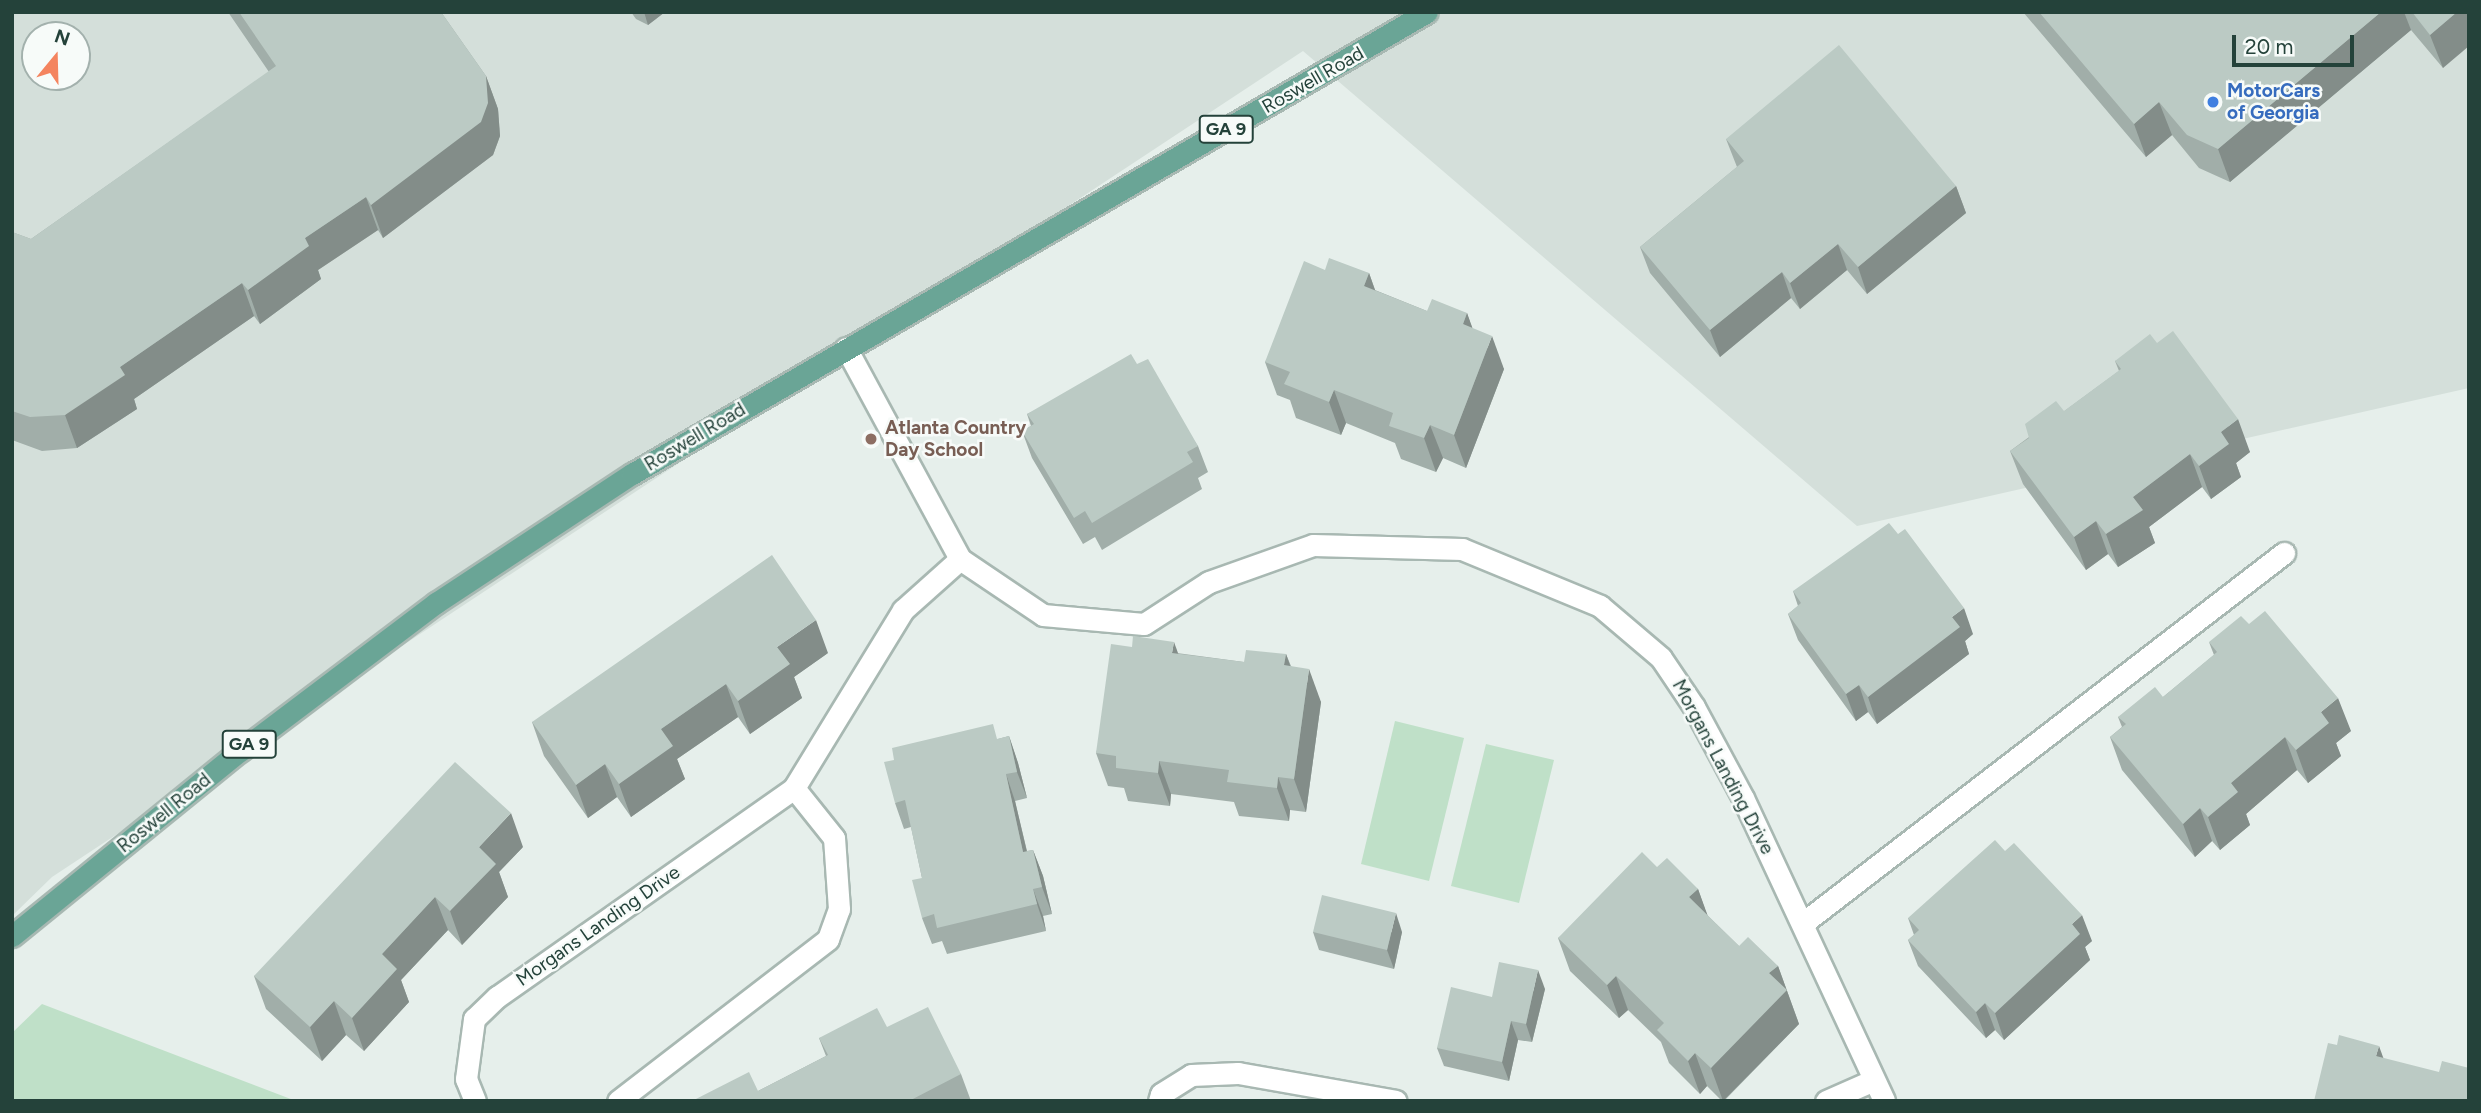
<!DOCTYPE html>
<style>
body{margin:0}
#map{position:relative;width:2481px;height:1113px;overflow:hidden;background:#e6efeb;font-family:Figtree,sans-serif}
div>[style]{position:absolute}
.built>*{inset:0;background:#d4dfda}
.green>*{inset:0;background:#bfe0c8}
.roads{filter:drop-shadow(2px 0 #a8b8b2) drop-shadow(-2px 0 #a8b8b2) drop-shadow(0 2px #a8b8b2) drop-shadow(0 -2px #a8b8b2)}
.minor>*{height:21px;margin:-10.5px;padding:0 10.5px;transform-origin:10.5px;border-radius:10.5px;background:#fff}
.primary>*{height:21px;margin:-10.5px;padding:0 10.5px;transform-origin:10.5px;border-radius:10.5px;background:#6aa596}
.wall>*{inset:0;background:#a1aea9}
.shaded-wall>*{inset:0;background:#838d89}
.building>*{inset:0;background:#bbcac4}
.dots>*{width:19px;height:19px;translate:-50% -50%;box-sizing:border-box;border:4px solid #f7fbf9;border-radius:50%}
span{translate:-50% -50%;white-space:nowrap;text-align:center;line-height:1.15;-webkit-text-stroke:5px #f7fbf9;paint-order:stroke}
.shield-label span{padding:2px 5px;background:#f7fbf9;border:2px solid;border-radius:5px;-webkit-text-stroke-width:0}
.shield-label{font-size:18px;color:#24423a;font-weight:700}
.street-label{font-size:19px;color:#24423a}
.shop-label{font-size:19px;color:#366cbe;font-weight:700}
.left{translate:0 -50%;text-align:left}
.education-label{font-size:19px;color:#785e54;font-weight:700}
.frame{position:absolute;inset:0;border:14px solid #24423a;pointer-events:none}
.north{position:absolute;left:21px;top:21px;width:70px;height:70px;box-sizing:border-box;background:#f7fbf9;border:2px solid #a3b1ad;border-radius:50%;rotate:19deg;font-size:19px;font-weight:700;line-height:28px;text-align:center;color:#24423a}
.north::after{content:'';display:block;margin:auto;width:24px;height:32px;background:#f4845f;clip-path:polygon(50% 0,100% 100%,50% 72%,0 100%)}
.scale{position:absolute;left:2232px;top:35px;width:122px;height:32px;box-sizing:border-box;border:4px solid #24423a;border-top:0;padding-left:9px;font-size:21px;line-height:24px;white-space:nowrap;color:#24423a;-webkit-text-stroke:5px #f7fbf9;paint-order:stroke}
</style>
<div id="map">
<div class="built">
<div style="clip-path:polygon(evenodd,12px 12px,2469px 12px,2469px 388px,1857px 526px,1303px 51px,52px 877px,12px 916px,12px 12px,35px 35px,77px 35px,77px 77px,35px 77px,35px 35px)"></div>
</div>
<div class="green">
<div style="clip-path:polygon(1395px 721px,1464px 738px,1429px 881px,1361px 864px)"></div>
<div style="clip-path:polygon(1486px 744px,1554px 760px,1519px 903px,1451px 886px)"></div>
<div style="clip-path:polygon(42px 1004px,296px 1101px,12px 1101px,12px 1033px)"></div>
</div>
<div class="roads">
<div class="minor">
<div style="left:846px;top:348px;width:240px;rotate:61.6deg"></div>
<div style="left:960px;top:559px;width:100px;rotate:34deg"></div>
<div style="left:1043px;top:615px;width:101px;rotate:5.1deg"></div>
<div style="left:1144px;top:624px;width:77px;rotate:-32.9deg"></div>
<div style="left:1209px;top:582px;width:110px;rotate:-19.6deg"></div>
<div style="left:1313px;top:545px;width:149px;rotate:1.5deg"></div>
<div style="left:1462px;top:549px;width:149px;rotate:22.4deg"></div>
<div style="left:1600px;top:606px;width:80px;rotate:40.4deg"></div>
<div style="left:1661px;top:658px;width:59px;rotate:56deg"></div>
<div style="left:1694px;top:707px;width:103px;rotate:61.7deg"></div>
<div style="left:1743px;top:798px;width:334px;rotate:65deg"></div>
<div style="left:1803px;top:923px;width:607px;rotate:-37.57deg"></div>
<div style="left:475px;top:1101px;width:24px;rotate:-112deg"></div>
<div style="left:466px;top:1079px;width:61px;rotate:-82.4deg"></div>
<div style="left:474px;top:1019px;width:32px;rotate:-44deg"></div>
<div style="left:497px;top:997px;width:363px;rotate:-35.1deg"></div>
<div style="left:794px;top:788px;width:209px;rotate:-58.5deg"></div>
<div style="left:903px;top:610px;width:76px;rotate:-41.8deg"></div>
<div style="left:618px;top:1101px;width:265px;rotate:-37.6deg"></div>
<div style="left:828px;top:939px;width:32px;rotate:-70deg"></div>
<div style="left:839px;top:909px;width:71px;rotate:-94deg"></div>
<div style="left:834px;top:838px;width:64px;rotate:-128.7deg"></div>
<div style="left:1159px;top:1101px;width:7px;rotate:-74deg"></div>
<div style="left:1161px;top:1094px;width:36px;rotate:-32deg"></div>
<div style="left:1191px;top:1075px;width:47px;rotate:-2.4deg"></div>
<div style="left:1238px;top:1073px;width:160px;rotate:10deg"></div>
<div style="left:1826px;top:1101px;width:52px;rotate:-23.6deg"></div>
</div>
<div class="primary">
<div style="left:12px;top:936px;width:294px;rotate:-39.1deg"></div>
<div style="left:240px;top:751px;width:246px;rotate:-37.1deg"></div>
<div style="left:436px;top:603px;width:235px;rotate:-33.4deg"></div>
<div style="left:632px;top:474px;width:919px;rotate:-30.16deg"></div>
</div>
</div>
<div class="wall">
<div style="clip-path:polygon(228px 12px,441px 12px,486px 76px,498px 109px,500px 136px,493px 155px,383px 238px,378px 230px,318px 270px,321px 279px,260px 324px,254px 316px,134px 399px,137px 409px,77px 448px,42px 451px,12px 440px,12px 232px,31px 239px,269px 72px)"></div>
<div style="clip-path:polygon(631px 12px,665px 12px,648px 25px,636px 19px)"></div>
<div style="clip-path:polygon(2023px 12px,2469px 12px,2443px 68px,2411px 30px,2230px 182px,2199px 168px,2172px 135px,2146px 157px)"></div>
<div style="clip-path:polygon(1726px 139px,1956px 186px,1966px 213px,1867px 294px,1847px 270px,1800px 309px,1791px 298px,1720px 357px,1650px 273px,1640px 247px,1737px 167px)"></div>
<div style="clip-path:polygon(1325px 270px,1369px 273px,1375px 290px,1427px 311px,1467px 313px,1472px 328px,1504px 369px,1466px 468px,1443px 458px,1436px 472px,1401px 459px,1395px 443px,1346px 423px,1341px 435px,1296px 418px,1290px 400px,1277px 395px,1265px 362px)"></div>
<div style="clip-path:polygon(2157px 343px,2250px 452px,2236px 463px,2241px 477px,2211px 499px,2202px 487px,2149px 527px,2155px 543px,2118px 567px,2108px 554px,2086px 570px,2023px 484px,2010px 451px,2119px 371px,2115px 361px)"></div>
<div style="clip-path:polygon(1137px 364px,1198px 446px,1208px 472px,1198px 478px,1202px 489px,1102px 550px,1095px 537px,1083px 544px,1032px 458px,1022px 431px,1031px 426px,1027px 414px)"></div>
<div style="clip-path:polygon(1793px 591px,1973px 634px,1965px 641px,1969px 654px,1877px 724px,1868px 712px,1856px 721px,1798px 640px,1788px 614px,1798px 606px)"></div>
<div style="clip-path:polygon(2209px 642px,2351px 731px,2336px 743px,2341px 756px,2308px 783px,2297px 770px,2246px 814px,2250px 825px,2220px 850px,2212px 841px,2195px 857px,2122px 770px,2110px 737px,2122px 727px,2118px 717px,2163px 697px,2214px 655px)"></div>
<div style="clip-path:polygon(1132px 647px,1244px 662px,1286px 654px,1291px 666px,1321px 702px,1306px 812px,1290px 810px,1289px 821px,1239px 816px,1234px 802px,1171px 794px,1170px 806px,1128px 801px,1124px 788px,1108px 786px,1096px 753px)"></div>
<div style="clip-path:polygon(828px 653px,794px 677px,802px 698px,750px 734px,738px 717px,677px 759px,685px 779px,631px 817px,617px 797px,588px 818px,544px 756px,532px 722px)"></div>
<div style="clip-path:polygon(1009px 736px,1018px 763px,1027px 798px,1015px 801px,1027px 851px,1033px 850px,1043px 876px,1052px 914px,1043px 916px,1046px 931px,947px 954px,942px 941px,932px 944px,922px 918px,922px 878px,911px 827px,904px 829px,895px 803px,998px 739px)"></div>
<div style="clip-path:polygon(523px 847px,499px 872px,508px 897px,462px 945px,448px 930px,401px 980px,409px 1002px,364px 1051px,346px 1035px,322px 1061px,266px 1009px,254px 976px)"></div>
<div style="clip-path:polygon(1657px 867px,1698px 889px,1707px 915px,1739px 946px,1778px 966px,1799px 1024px,1724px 1101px,1722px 1101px,1707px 1086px,1700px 1094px,1669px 1063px,1661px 1042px,1628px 1010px,1619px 1018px,1570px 971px,1558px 938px)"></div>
<div style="clip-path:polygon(1908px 918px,2092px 941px,2085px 947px,2090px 960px,2004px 1040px,1995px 1030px,1986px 1038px,1918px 966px,1908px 940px,1914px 935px)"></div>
<div style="clip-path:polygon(1313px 932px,1402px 932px,1394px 969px,1319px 950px)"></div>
<div style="clip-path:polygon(1545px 989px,1532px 1042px,1518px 1040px,1509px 1081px,1444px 1066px,1437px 1048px,1492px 997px)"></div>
<div style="clip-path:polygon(887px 1027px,961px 1074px,971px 1101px,692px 1101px,758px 1091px,826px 1056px,819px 1038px)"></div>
</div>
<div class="shaded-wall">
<div style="clip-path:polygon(644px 12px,665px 12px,648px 25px)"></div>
<div style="clip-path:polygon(2381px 12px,2404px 12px,2411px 30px,2230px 182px,2218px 149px)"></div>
<div style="clip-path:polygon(2457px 12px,2469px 12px,2469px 46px,2443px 68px,2430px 35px)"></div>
<div style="clip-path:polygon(486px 76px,498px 109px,500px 136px,493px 155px,383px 238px,371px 205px)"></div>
<div style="clip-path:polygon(2159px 102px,2172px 135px,2146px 157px,2134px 124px)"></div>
<div style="clip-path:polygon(1956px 186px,1966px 213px,1867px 294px,1858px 267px)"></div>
<div style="clip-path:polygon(366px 197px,378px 230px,318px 270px,321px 279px,260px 324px,248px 290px,305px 238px)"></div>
<div style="clip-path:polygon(1838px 244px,1847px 270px,1800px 309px,1790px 283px)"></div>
<div style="clip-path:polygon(1782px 272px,1791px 298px,1720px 357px,1710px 330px)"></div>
<div style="clip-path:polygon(1369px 273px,1381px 307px,1364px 286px)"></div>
<div style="clip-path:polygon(242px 283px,254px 316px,134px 399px,137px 409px,77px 448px,65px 415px,120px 367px)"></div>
<div style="clip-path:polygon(1467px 313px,1479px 346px,1463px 324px)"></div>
<div style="clip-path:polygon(1492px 336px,1504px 369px,1466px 468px,1454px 435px)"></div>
<div style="clip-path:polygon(1334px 390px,1346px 423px,1341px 435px,1329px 402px)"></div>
<div style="clip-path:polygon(2238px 419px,2250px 452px,2236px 463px,2241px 477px,2211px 499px,2199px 466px,2221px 432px)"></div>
<div style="clip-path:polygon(1430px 425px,1443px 458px,1436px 472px,1424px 438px)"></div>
<div style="clip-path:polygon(2190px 454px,2202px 487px,2149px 527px,2155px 543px,2118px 567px,2106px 534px,2133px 497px)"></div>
<div style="clip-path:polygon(2096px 521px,2108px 554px,2086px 570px,2074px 537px)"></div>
<div style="clip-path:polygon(1964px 608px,1973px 634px,1965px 641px,1969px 654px,1877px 724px,1868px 697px,1952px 617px)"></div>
<div style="clip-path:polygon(816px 620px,828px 653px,794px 677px,802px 698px,750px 734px,738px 701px,777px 647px)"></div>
<div style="clip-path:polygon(1174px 642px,1186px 675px,1172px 653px)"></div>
<div style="clip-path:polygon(1286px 654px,1298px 688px,1284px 665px)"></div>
<div style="clip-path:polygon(1309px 669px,1321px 702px,1306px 812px,1294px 779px)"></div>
<div style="clip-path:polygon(726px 684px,738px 717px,677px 759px,685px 779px,631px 817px,619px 784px,661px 729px)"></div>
<div style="clip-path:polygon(1859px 685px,1868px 712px,1856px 721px,1846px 694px)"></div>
<div style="clip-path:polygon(2338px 698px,2351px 731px,2336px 743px,2341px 756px,2308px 783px,2296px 750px,2321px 712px)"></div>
<div style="clip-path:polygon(1009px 736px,1018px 763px,1027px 798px,1017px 772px)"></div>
<div style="clip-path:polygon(2285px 737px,2297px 770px,2246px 814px,2250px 825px,2220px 850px,2208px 817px,2231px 783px)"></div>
<div style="clip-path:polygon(1159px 761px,1171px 794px,1170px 806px,1158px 773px)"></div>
<div style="clip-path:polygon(605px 764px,617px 797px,588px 818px,576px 785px)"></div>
<div style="clip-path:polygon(1006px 774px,1015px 801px,1033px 878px,1023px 852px)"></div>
<div style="clip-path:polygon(1278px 777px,1290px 810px,1289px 821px,1277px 788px)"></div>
<div style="clip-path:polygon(2200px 808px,2212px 841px,2195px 857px,2183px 824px)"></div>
<div style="clip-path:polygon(511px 813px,523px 847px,499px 872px,508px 897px,462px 945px,450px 911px,479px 847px)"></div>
<div style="clip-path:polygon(1033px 850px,1043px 876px,1052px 914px,1042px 887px)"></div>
<div style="clip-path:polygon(1033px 889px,1043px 916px,1046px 931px,1037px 904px)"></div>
<div style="clip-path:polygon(1698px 889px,1710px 922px,1689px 897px)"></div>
<div style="clip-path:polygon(435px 897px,448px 930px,401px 980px,409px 1002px,364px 1051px,352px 1018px,382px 954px)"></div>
<div style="clip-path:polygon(1396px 913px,1402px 932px,1394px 969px,1387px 950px)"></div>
<div style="clip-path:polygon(2082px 915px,2092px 941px,2085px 947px,2090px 960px,2004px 1040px,1995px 1013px,2072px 924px)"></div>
<div style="clip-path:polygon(1778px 966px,1799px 1024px,1723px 1101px,1711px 1068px,1769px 973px)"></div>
<div style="clip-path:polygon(1538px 970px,1545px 989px,1532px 1042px,1526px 1024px)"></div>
<div style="clip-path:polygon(1616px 976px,1628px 1010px,1619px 1018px,1607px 985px)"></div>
<div style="clip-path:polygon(334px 1001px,346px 1035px,322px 1061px,310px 1027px)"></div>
<div style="clip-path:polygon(1985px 1003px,1995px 1030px,1986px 1038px,1976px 1012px)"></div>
<div style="clip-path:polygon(1511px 1021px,1518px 1040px,1509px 1081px,1502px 1062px)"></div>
<div style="clip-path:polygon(2379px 1046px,2391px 1079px,2376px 1056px)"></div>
<div style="clip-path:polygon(1695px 1053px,1707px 1086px,1700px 1094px,1688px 1061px)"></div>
</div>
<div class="building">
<div style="clip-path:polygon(239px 12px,441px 12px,486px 76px,488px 103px,481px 122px,371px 205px,366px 197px,305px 238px,309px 246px,248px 290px,242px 283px,120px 367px,125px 375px,65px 415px,30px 417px,12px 411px,12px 232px,31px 239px,276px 66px)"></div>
<div style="clip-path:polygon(2039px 12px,2381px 12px,2218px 149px,2187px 135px,2159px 102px,2134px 124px)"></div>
<div style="clip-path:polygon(2412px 12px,2457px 12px,2430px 35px)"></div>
<div style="clip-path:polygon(1839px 45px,1956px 186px,1858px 267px,1838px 244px,1790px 283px,1782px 272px,1710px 330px,1640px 247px,1744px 161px,1726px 139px)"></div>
<div style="clip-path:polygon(1329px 258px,1369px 273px,1364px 286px,1427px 311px,1432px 299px,1467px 313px,1463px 324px,1492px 336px,1454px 435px,1430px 425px,1424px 438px,1389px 426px,1393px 413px,1334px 390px,1329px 402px,1284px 384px,1290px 372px,1265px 362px,1304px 261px,1325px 270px)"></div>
<div style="clip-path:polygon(2173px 331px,2238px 419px,2221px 432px,2229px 444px,2199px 466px,2190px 454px,2133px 497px,2143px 510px,2106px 534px,2096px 521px,2074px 537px,2010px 451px,2029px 438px,2025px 424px,2056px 401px,2064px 411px,2121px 369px,2115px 361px,2150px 334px,2157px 343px)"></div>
<div style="clip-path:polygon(1131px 354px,1137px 364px,1148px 359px,1198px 446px,1187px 452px,1193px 462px,1092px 523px,1085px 511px,1074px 518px,1022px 431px,1034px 424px,1027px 414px)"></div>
<div style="clip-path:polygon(1889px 523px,1898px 534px,1905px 529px,1964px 608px,1952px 617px,1960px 627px,1868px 697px,1859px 685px,1846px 694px,1788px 614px,1801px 603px,1793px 591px)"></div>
<div style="clip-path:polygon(772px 555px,816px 620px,777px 647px,790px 664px,738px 701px,726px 684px,661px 729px,673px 746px,619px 784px,605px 764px,576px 785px,532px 722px)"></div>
<div style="clip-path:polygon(2265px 611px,2338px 698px,2321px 712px,2329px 723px,2296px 750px,2285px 737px,2231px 783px,2238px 792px,2208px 817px,2200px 808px,2183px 824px,2110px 737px,2126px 724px,2118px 717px,2155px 687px,2163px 697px,2217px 652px,2209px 642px,2241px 616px,2249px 624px)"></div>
<div style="clip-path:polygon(1133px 636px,1174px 642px,1172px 653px,1244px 662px,1246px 650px,1286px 654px,1284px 665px,1309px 669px,1294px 779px,1278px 777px,1277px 788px,1227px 782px,1229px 770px,1159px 761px,1158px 773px,1116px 768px,1116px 756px,1096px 753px,1111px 644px,1132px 647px)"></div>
<div style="clip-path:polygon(993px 724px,997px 739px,1009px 736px,1017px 772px,1006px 774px,1023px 852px,1033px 850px,1042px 887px,1033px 889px,1037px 904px,937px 928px,934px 914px,922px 918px,912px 880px,922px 878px,905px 800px,895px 803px,884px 762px,894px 760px,892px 748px)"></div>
<div style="clip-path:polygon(455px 762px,511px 813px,479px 847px,496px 864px,450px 911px,435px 897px,382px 954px,397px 969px,352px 1018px,334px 1001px,310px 1027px,254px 976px)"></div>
<div style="clip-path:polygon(1995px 840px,2005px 851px,2014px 843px,2082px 915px,2072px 924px,2080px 934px,1995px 1013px,1985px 1003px,1976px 1012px,1908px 940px,1919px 930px,1908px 918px)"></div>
<div style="clip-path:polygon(1642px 852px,1657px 867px,1667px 858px,1698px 889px,1689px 897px,1739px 946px,1748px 937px,1778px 966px,1769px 973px,1787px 990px,1711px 1068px,1695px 1053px,1688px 1061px,1657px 1030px,1664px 1023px,1616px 976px,1607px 985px,1558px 938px)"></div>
<div style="clip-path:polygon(1322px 895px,1396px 913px,1387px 950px,1313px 932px)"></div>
<div style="clip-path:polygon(1499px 962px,1538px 970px,1526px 1024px,1511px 1021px,1502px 1062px,1437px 1048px,1451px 987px,1492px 997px)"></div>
<div style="clip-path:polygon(928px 1007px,961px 1074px,909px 1101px,692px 1101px,749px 1072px,758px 1091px,828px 1055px,819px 1038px,877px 1008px,887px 1027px)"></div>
<div style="clip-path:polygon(2339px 1035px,2379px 1046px,2376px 1056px,2439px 1072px,2442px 1061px,2469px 1068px,2469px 1101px,2314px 1101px,2328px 1043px,2337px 1045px)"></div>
</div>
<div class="dots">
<div style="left:2213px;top:102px;background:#3f7fe0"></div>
<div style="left:871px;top:439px;background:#8d6e63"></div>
</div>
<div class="shield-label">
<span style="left:1226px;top:129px">GA 9</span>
<span style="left:249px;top:744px">GA 9</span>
</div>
<div class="street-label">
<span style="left:1313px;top:80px;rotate:-30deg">Roswell Road</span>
<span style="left:695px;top:437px;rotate:-31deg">Roswell Road</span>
<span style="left:1723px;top:767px;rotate:62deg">Morgans Landing Drive</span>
<span style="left:164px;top:813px;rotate:-39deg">Roswell Road</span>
<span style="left:598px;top:926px;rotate:-35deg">Morgans Landing Drive</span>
</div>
<div class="shop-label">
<span class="left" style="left:2227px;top:102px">MotorCars<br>of Georgia</span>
</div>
<div class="education-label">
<span class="left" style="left:885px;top:439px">Atlanta Country<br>Day School</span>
</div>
<div class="frame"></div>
<div class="north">N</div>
<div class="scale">20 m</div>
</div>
